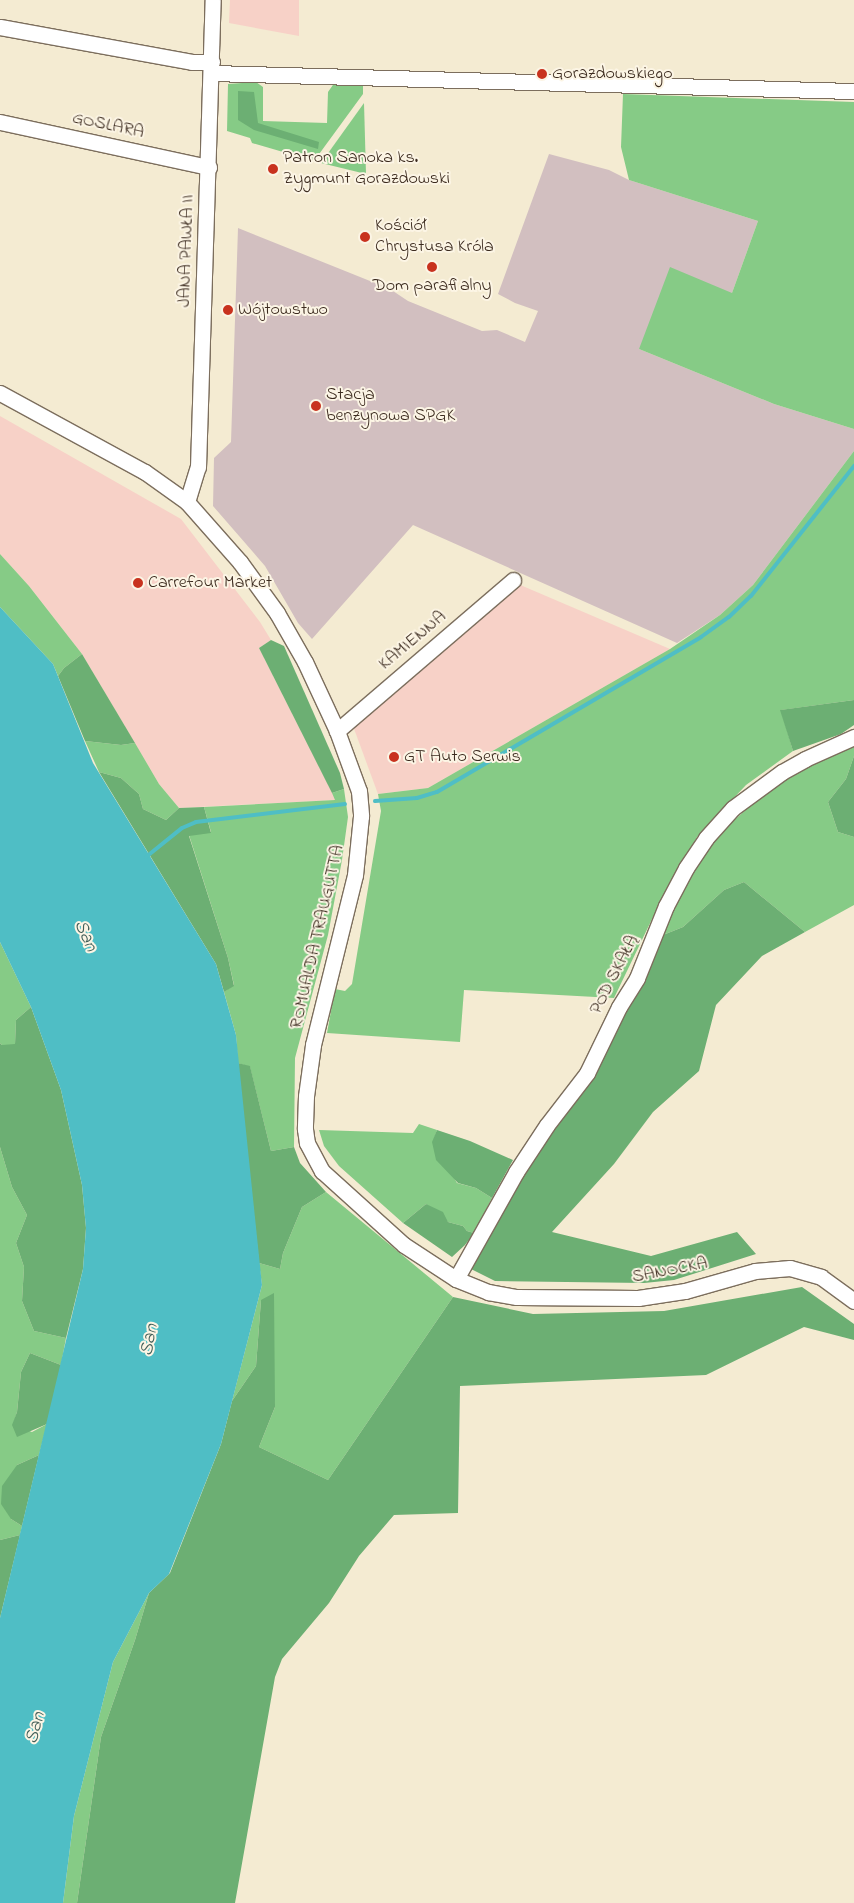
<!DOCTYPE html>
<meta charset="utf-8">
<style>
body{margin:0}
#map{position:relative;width:854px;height:1903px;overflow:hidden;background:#f4ebd2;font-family:"Indie Flower",sans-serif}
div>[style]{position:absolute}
.built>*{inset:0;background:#f7d1c7}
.industrial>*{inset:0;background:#d2bfc0}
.green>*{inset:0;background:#86cb86}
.forest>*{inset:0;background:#6caf73}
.water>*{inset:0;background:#4fbec5}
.stream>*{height:4px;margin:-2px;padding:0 2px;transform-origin:2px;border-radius:2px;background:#4fbec5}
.roads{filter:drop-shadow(1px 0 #7c6e5d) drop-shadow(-1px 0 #7c6e5d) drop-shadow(0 1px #7c6e5d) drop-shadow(0 -1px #7c6e5d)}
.minor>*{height:15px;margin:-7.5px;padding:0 7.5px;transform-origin:7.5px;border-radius:7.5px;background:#fff}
.dots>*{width:14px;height:14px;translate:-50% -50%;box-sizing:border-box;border:2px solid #fcf5e5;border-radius:50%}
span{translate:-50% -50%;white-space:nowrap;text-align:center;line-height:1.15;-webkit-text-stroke:4px #fcf5e5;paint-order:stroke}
.poi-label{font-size:18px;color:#3b2a1e}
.left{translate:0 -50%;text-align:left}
.street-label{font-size:18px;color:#3b2a1e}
.water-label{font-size:19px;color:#425e58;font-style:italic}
</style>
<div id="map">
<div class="built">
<div style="clip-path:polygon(230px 0,299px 0,299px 36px,229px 23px)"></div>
<div style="clip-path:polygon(0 416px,181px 519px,260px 622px,271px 640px,259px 648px,336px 800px,179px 808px,159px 784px,82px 654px,29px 586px,0 554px)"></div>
<div style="clip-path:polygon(518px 584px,670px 649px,428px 788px,378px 794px,353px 726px)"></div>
</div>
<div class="industrial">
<div style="clip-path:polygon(549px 154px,609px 170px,629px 180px,758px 221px,732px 293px,639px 349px,774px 404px,854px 429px,854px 451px,753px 585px,720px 615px,677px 643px,413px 525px,312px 639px,298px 623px,265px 566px,213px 506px,214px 458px,231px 442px,238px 228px,390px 289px,408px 301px,482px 331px,497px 330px,525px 342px,538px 311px,515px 303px,498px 294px)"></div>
</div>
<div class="green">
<div style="clip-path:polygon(256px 82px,263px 87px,263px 121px,327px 123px,328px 92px,335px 82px,363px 82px,363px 94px,314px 161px,252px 143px,250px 138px,227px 131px,228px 84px)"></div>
<div style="clip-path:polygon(623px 94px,854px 102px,854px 429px,774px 404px,639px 349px,670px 267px,732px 293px,758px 221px,629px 180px,621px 147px)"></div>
<div style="clip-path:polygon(364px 103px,366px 174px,321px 163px)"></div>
<div style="clip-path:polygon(854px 451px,854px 700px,781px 710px,793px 751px,746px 785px,697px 837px,653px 917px,614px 998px,464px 990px,460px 1042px,327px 1033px,335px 989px,345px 991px,352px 984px,381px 811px,378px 794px,428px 788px,670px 649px,720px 615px,753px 585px)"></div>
<div style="clip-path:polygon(0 554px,29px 586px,82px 654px,64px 668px,58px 676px,53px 664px,0 607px)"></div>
<div style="clip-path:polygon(85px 741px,121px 745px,135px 743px,159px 784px,179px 808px,166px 820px,143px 809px,139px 794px,121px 778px,99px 772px)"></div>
<div style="clip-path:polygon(854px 747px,854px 756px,846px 779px,828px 802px,838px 832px,854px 837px,854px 905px,805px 932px,744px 882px,724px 890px,683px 927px,663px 935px,676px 899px,695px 865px,724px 829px,789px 772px)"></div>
<div style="clip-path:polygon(344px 789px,348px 817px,342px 860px,328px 935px,295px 1058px,294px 1147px,271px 1151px,250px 1067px,238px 1063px,236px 1035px,224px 992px,234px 985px,228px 958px,189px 835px,211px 832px,204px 807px,335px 800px,332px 793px)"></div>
<div style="clip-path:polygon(0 942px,31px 1007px,16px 1020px,15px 1045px,2px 1045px,0 1043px)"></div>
<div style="clip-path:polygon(419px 1124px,437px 1130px,433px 1142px,457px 1183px,476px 1188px,492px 1198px,474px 1233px,467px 1231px,463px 1226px,448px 1222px,426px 1204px,403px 1223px,339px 1166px,324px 1146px,319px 1130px,413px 1133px)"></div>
<div style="clip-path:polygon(0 1147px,12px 1187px,27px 1215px,16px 1243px,24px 1267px,22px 1301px,34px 1331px,66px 1338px,61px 1365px,30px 1353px,21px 1372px,17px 1412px,13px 1425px,32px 1432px,47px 1424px,39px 1455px,17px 1465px,11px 1519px,22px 1526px,20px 1535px,0 1540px)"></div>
<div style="clip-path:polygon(326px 1192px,453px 1297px,328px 1480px,259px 1447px,275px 1407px,261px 1300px,256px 1366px,232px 1401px,262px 1285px,259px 1263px,280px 1269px,283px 1253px,302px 1207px)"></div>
<div style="clip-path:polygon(149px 1593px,135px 1640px,101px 1737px,77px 1903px,63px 1903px,74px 1816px,113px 1662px)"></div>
</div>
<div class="forest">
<div style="clip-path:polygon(238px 91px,254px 92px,258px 123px,319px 142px,318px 149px,254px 130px,238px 120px)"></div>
<div style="clip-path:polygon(271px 640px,284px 646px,340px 773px,344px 789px,332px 793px,259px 648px)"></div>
<div style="clip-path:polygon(82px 654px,135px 743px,121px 745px,85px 741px,58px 676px,64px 668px)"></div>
<div style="clip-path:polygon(854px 700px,854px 725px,841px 734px,793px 751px,780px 710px)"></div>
<div style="clip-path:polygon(854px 756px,854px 837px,838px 832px,828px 802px,846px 779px)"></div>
<div style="clip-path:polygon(99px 772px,121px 778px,139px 794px,143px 809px,166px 820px,179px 808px,204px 807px,211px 833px,189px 836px,228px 958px,234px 986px,224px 992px,216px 964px)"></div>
<div style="clip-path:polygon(744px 882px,805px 932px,762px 956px,716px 1005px,699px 1071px,653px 1112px,614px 1164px,552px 1232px,651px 1256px,737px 1232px,756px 1254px,674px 1280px,644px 1283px,495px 1281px,471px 1269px,547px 1131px,593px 1074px,663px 935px,683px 927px,724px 890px)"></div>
<div style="clip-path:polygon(31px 1007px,61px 1090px,82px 1185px,86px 1228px,83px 1269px,66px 1338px,34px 1331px,22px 1301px,24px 1267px,16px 1243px,27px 1215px,12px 1187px,0 1147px,0 1043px,2px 1045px,15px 1044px,16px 1020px)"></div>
<div style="clip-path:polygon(238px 1063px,250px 1066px,271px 1151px,294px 1147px,300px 1163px,326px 1192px,302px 1207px,283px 1253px,280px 1269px,259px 1263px)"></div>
<div style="clip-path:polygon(437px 1130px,470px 1141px,513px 1160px,492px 1198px,476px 1188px,458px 1183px,436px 1160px,432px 1142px)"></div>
<div style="clip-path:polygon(426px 1204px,443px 1212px,448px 1222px,463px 1226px,467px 1231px,474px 1233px,465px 1245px,452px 1257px,403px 1223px)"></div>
<div style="clip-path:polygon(802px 1287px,854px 1324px,854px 1340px,804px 1327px,706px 1375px,460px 1386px,458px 1513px,394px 1515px,359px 1556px,329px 1603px,282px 1659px,275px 1677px,235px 1903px,77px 1903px,101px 1737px,135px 1640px,149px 1593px,170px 1573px,221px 1444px,232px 1401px,256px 1366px,261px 1300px,274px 1293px,275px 1407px,259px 1447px,328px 1480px,453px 1297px,533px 1314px,664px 1311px)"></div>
<div style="clip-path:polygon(30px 1353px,61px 1365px,47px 1424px,17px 1437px,12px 1425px,17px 1412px,21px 1372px)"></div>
<div style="clip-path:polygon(39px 1455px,22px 1526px,11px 1519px,1px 1504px,2px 1486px,17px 1465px)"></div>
<div style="clip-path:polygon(20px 1535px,0 1618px,0 1540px)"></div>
</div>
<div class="water">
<div style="clip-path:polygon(0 607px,53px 664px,93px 763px,216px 964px,236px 1035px,262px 1285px,221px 1444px,169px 1574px,149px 1593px,113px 1662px,74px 1816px,63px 1903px,0 1903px,0 1618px,83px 1269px,86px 1228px,82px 1185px,61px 1090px,31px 1007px,0 942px)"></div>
</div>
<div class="stream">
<div style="left:375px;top:801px;width:42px;rotate:-4.1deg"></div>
<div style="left:417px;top:798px;width:21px;rotate:-17deg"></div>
<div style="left:437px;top:792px;width:306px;rotate:-30.4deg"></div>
<div style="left:701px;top:637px;width:34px;rotate:-36deg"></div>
<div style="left:729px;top:617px;width:30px;rotate:-44deg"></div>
<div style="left:751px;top:596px;width:166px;rotate:-51.6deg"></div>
<div style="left:146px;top:857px;width:46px;rotate:-38.9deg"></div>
<div style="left:182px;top:828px;width:15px;rotate:-23deg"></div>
<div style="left:196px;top:822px;width:150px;rotate:-6.9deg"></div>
</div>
<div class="roads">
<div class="minor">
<div style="left:0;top:27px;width:195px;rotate:10.3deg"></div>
<div style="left:192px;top:62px;width:20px"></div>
<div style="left:212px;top:73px;width:642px;rotate:1.61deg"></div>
<div style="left:0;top:122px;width:214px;rotate:12.2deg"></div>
<div style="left:0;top:393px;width:165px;rotate:28.6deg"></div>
<div style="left:145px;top:472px;width:52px;rotate:35.5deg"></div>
<div style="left:187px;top:502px;width:80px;rotate:48.5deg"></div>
<div style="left:240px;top:562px;width:63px;rotate:54deg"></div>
<div style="left:277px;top:613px;width:56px;rotate:60.3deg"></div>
<div style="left:305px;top:662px;width:76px;rotate:65.1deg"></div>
<div style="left:337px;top:731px;width:64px;rotate:69.9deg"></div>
<div style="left:359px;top:791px;width:25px;rotate:85deg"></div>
<div style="left:361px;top:816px;width:59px;rotate:95.8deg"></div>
<div style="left:355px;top:875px;width:175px;rotate:103.9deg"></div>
<div style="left:313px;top:1045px;width:51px;rotate:97.8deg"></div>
<div style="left:306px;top:1096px;width:33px;rotate:92deg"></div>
<div style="left:305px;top:1129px;width:14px;rotate:82deg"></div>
<div style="left:307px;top:1143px;width:32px;rotate:62deg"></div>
<div style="left:322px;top:1171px;width:110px;rotate:42.1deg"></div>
<div style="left:404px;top:1245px;width:62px;rotate:33.2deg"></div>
<div style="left:456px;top:1279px;width:35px;rotate:22deg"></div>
<div style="left:488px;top:1292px;width:29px;rotate:10deg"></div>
<div style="left:517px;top:1297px;width:121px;rotate:0.5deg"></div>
<div style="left:638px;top:1298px;width:48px;rotate:-8.5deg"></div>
<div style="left:685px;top:1291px;width:73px;rotate:-15.9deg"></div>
<div style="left:755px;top:1271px;width:35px;rotate:-5deg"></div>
<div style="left:790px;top:1268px;width:32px;rotate:16deg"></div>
<div style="left:821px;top:1277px;width:41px;rotate:36deg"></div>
<div style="left:187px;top:502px;width:37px;rotate:-73deg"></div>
<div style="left:198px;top:467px;width:467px;rotate:-88.2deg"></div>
<div style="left:337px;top:731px;width:232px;rotate:-40.6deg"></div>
<div style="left:456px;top:1279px;width:123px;rotate:-60.7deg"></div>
<div style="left:516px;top:1172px;width:56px;rotate:-56.6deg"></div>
<div style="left:547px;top:1125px;width:66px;rotate:-52.4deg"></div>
<div style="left:587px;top:1073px;width:73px;rotate:-64.1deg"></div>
<div style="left:619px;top:1007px;width:34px;rotate:-58deg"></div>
<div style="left:637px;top:978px;width:78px;rotate:-68.1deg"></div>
<div style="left:666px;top:906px;width:43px;rotate:-62.2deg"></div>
<div style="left:686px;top:868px;width:36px;rotate:-56deg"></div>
<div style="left:706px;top:838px;width:40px;rotate:-48deg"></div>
<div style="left:733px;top:808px;width:61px;rotate:-36.3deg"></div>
<div style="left:782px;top:772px;width:26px;rotate:-29deg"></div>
<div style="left:805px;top:759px;width:54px;rotate:-24.2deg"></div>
</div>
</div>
<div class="dots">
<div style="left:542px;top:74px;background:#c8321e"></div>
<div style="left:273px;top:169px;background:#c8321e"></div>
<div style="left:365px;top:237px;background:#c8321e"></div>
<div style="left:432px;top:267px;background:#c8321e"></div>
<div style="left:228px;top:310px;background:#c8321e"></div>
<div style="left:316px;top:406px;background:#c8321e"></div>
<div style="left:138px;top:583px;background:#c8321e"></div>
<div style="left:394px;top:757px;background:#c8321e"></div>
</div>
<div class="poi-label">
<span class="left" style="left:552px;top:74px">Gorazdowskiego</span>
<span class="left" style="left:283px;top:169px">Patron Sanoka ks.<br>Zygmunt Gorazdowski</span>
<span class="left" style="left:375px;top:237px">Kościół<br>Chrystusa Króla</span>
<span style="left:432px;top:286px">Dom parafialny</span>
<span class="left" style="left:238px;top:310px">Wójtowstwo</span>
<span class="left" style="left:326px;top:406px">Stacja<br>benzynowa SPGK</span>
<span class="left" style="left:148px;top:583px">Carrefour Market</span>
<span class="left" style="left:404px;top:757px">GT Auto Serwis</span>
</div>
<div class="street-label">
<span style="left:108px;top:126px;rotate:12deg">GOSLARA</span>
<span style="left:187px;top:251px;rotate:-88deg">JANA PAWŁA II</span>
<span style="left:413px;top:641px;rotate:-40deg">KAMIENNA</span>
<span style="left:318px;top:937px;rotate:-77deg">ROMUALDA TRAUGUTTA</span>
<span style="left:615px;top:975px;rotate:-63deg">POD SKAŁĄ</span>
<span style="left:670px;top:1271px;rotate:-11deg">SANOCKA</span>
</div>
<div class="water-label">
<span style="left:85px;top:936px;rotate:66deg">San</span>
<span style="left:150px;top:1340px;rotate:-79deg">San</span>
<span style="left:36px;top:1728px;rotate:-75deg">San</span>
</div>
</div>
